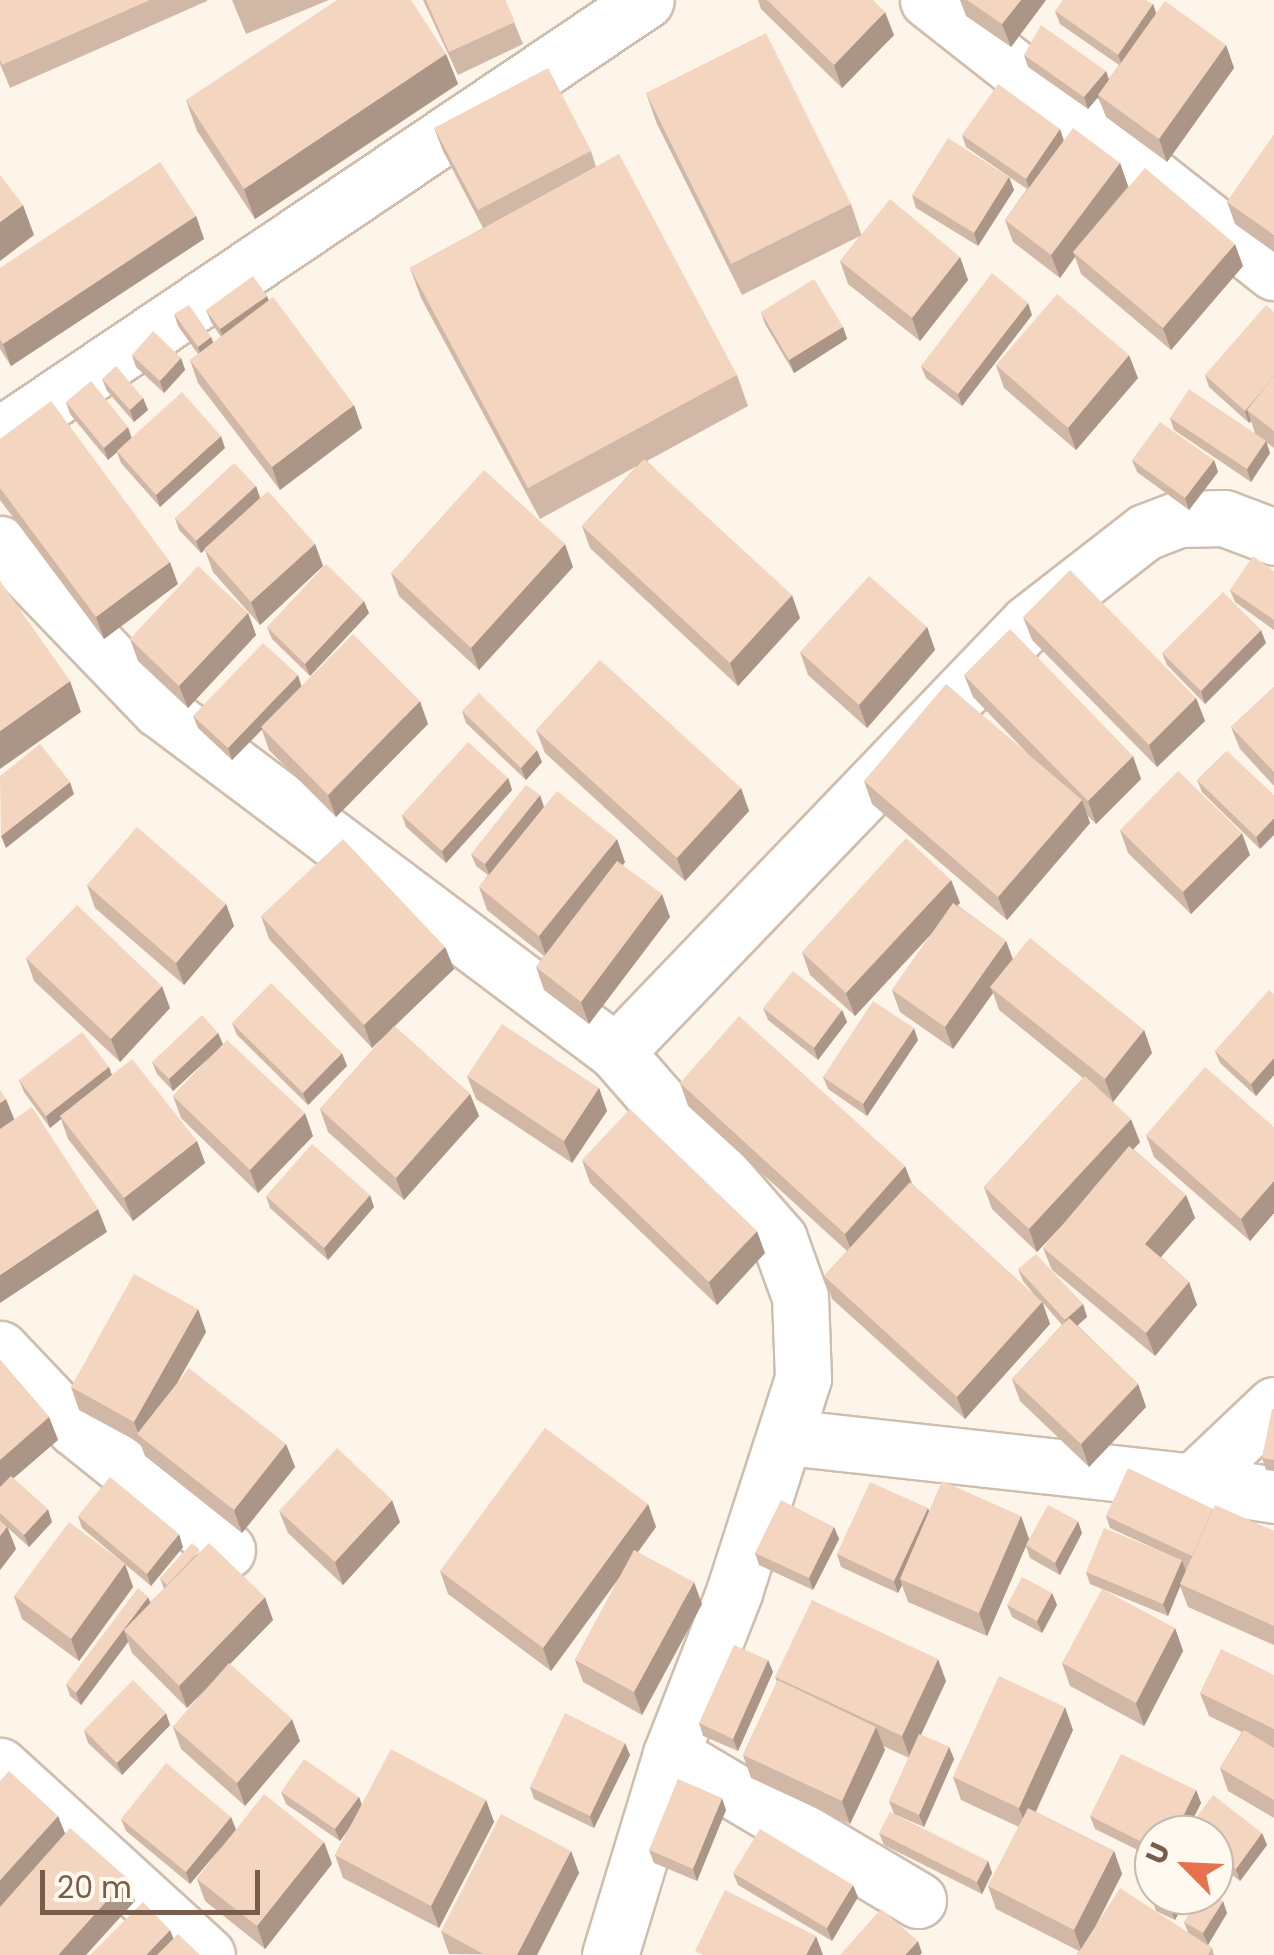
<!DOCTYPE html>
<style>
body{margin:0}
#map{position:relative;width:1274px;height:1955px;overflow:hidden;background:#fdf5e9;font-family:Poppins,sans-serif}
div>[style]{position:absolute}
.roads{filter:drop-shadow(2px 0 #cfbdae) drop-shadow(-2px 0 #cfbdae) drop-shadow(0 2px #cfbdae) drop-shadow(0 -2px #cfbdae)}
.street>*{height:55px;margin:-27.5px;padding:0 27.5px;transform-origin:27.5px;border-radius:27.5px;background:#fff}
.wall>*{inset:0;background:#d1b7a5}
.shaded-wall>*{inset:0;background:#aa9586}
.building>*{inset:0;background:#f3d5c0}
span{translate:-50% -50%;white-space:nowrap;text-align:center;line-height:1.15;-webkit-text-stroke:9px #fff9f0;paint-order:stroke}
.north{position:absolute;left:1134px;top:1815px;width:100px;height:100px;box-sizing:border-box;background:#fff9f0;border:2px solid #c9baae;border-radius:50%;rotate:294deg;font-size:28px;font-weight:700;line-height:40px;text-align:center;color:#785c4c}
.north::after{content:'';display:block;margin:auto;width:35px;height:45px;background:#e7714e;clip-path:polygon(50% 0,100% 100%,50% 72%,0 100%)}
.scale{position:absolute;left:40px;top:1870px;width:220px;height:45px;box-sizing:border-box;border:5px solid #785c4c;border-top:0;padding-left:12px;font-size:30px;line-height:35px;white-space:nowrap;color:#785c4c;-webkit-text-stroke:8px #fff9f0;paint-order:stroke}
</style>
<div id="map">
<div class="roads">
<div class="street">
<div style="left:928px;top:0;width:440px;rotate:38.2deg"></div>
<div style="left:12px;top:427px;width:764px;rotate:-33.96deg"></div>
<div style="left:0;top:544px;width:229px;rotate:46.1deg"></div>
<div style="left:159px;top:709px;width:571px;rotate:36.89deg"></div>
<div style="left:616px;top:1052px;width:595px;rotate:-46.16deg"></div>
<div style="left:1028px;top:623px;width:148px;rotate:-37.9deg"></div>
<div style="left:1145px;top:532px;width:36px;rotate:-21deg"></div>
<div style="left:1179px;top:519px;width:45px;rotate:-1.3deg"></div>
<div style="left:1224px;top:518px;width:53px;rotate:20.8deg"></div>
<div style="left:0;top:1349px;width:109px;rotate:46.5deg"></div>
<div style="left:75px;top:1428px;width:195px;rotate:38.8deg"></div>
<div style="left:787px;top:1437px;width:408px;rotate:6.3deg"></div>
<div style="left:1193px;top:1482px;width:112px;rotate:-43.5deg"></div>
<div style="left:1193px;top:1482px;width:82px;rotate:9.1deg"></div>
<div style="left:671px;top:1754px;width:287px;rotate:30.6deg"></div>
<div style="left:0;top:1766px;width:280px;rotate:42.4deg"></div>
<div style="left:610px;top:1955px;width:210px;rotate:-73.1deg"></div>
<div style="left:671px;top:1754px;width:174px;rotate:-68.7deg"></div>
<div style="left:734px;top:1592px;width:225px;rotate:-72.1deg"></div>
<div style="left:803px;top:1378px;width:81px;rotate:-92.1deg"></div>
<div style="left:800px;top:1297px;width:62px;rotate:-109.9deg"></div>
<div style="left:779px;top:1239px;width:248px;rotate:-131.1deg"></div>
</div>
</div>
<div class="wall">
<div style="clip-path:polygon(0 0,207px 0,207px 1px,10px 88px,0 64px)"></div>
<div style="clip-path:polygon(232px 0,329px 0,246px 34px)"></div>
<div style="clip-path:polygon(423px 0,505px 0,523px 44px,458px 75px)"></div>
<div style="clip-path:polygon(758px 0,873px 0,894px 35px,842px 88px,761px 9px)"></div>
<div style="clip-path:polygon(960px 0,1046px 0,1011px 47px,966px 16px)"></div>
<div style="clip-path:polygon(1153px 4px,1156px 13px,1226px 45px,1234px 68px,1167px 162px,1106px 117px,1098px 97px,1088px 109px,1028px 67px,1024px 55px,1106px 71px,1109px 79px,1119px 65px,1060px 24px,1055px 11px)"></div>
<div style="clip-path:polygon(446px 54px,458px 84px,255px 219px,197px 131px,186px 100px)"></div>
<div style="clip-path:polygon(646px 93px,851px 204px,861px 234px,960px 257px,968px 280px,920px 341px,848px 284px,840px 261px,860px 236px,742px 295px,657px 124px)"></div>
<div style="clip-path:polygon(434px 128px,591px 151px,596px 167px,737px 375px,748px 406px,647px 461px,800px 618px,738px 686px,590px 548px,582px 526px,637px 466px,540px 519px,421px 298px,410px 268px,483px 228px,443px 151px)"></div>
<div style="clip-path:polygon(1060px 129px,1064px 140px,1120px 163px,1128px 186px,1243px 266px,1171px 350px,1081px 274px,1075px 257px,1060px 278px,1013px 242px,1005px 220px,1027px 189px,966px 147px,962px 135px)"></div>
<div style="clip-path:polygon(1274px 135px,1274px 252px,1235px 224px,1227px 202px)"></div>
<div style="clip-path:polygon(1009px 177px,1014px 190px,978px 246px,916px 208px,912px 195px)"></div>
<div style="clip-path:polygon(196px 216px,204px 239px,11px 366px,0 349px,0 268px)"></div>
<div style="clip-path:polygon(269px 300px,362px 428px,280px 490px,198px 383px,190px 360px,198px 354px,178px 326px,174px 314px,211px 337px,213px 343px,221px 337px,211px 322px,206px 310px)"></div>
<div style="clip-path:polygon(761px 312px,843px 327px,847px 339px,794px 373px,765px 324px)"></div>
<div style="clip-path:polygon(1274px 312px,1274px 448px,1266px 442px,1270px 453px,1251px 482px,1174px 430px,1170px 418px,1255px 433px,1251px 421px,1249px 423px,1209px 387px,1205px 375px)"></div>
<div style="clip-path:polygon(1032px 315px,962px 406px,926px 378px,921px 366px)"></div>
<div style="clip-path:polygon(132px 355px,181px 358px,185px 370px,164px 393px,136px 367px)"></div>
<div style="clip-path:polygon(996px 365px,1138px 378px,1076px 450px,1004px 388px)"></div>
<div style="clip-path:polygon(102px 379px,143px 398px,148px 410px,134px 422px,107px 391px)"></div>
<div style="clip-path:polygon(66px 402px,132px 438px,225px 448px,160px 507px,121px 463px,117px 452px,108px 460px,70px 414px)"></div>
<div style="clip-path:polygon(0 439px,178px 584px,104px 639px,0 500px)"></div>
<div style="clip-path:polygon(1132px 460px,1214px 460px,1218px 472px,1189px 510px,1137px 472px)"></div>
<div style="clip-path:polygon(256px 486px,260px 498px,315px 544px,323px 566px,260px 625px,213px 572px,205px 550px,201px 553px,179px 530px,175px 518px)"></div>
<div style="clip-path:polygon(573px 567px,479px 670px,399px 596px,391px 573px)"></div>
<div style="clip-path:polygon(1274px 571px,1274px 630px,1235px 602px,1230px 590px)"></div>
<div style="clip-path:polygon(248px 613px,256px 635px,188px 708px,138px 661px,130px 639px)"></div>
<div style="clip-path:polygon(369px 613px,310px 676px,272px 639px,267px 627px)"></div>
<div style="clip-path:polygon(1023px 617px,1196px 698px,1205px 721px,1157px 767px,1032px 640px)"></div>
<div style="clip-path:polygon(927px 627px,935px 650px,867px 728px,808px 675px,800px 652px)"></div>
<div style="clip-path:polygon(1266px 643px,1205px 704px,1167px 665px,1162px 653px)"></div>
<div style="clip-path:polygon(964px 675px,1141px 779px,1096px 824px,1087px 815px,1090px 823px,1007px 920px,872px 804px,864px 781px,1027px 753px,973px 697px)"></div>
<div style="clip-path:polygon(302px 686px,428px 724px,336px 817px,269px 750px,262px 730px,232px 760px,198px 728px,193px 716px)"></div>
<div style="clip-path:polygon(1274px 687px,1274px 786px,1240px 749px,1231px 727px)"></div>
<div style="clip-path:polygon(462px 711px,542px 762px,526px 780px,466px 723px)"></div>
<div style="clip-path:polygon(536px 730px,741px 788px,749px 811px,685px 881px,545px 753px)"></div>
<div style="clip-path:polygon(1227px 751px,1260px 849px,1202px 792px,1197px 780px)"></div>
<div style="clip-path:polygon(508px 778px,512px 790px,446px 863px,406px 827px,402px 815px)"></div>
<div style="clip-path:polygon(544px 807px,625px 862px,623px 865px,670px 917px,589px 1024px,544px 990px,536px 967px,544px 956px,487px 910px,479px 887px,488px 875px,476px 866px,471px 854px)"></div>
<div style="clip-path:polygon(1120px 830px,1250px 855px,1191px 914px,1128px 853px)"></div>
<div style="clip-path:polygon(951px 880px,960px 903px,957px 905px,1006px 941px,1013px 959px,1144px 1030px,1152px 1053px,1113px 1102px,1140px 1142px,1133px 1149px,1186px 1195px,1195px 1218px,1161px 1257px,1189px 1282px,1197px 1305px,1155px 1356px,1052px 1270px,1043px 1248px,1064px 1223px,1037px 1252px,992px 1209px,984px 1187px,1083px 1078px,999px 1010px,993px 993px,953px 1049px,900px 1012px,892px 990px,933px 932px,855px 1016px,810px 975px,802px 952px)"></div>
<div style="clip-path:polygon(87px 885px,226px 904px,234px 926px,184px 985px,95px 908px)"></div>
<div style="clip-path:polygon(261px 916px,445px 947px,454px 969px,394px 1026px,470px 1094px,479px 1116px,404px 1200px,328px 1132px,320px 1109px,391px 1029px,372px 1048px,269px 939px)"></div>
<div style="clip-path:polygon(26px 958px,170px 1008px,120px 1062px,34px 981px)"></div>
<div style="clip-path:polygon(1274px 994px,1274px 1075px,1256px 1096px,1220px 1063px,1215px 1051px)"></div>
<div style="clip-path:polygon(763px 1008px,842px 1010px,847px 1022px,818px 1060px,768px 1020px)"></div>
<div style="clip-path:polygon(232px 1023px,347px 1066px,308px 1105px,237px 1035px)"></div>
<div style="clip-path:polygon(218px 1033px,223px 1044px,313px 1136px,258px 1193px,181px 1118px,173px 1096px,212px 1055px,173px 1091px,157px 1074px,152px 1062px)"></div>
<div style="clip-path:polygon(918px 1040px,867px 1116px,828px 1089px,823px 1077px)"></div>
<div style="clip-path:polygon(109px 1067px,112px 1075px,197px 1141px,205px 1163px,133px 1221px,68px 1139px,61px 1119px,50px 1128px,24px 1092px,19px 1080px)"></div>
<div style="clip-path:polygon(467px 1076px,599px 1088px,607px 1111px,572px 1163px,476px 1099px)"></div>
<div style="clip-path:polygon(680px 1083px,911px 1183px,1036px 1297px,1023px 1281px,1018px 1269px,1083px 1304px,1087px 1317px,1077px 1325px,1138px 1384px,1146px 1407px,1089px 1467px,1020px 1401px,1012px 1379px,1062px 1325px,1043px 1303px,1050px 1324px,965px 1419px,832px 1299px,824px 1276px,847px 1251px,688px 1106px)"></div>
<div style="clip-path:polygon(1274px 1127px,1274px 1213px,1250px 1241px,1154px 1157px,1146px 1135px)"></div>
<div style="clip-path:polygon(582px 1160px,765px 1253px,717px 1305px,590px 1183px)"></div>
<div style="clip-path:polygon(266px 1196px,374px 1207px,328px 1260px,270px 1208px)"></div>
<div style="clip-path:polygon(198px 1309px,206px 1332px,177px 1382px,286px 1444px,295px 1467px,242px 1533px,145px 1456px,140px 1443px,79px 1410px,71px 1387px)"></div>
<div style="clip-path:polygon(0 1360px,49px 1417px,58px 1440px,13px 1478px,52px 1522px,29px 1547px,8px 1528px,16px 1549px,0 1570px)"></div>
<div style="clip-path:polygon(1274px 1409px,1274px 1471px,1266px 1470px,1262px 1458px)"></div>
<div style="clip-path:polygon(648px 1504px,656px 1527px,638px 1552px,702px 1604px,642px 1715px,583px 1682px,575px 1660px,620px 1577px,551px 1671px,448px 1594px,440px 1571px)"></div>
<div style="clip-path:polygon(928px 1508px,929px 1512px,1021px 1516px,1029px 1539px,1082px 1533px,1060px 1575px,1030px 1558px,1026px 1546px,987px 1636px,908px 1602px,902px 1585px,898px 1593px,841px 1567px,837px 1554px)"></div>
<div style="clip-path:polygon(1213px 1509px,1274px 1531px,1274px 1645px,1188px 1607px,1180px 1586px,1168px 1616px,1090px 1584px,1086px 1572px,1169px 1555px,1110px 1528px,1106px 1516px)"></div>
<div style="clip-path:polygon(279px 1511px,400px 1522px,343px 1585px,288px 1533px)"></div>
<div style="clip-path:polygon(78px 1516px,183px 1547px,151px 1586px,82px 1528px)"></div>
<div style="clip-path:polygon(834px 1527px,839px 1539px,813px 1590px,759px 1565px,755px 1553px)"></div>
<div style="clip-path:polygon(200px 1552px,273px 1620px,230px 1664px,300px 1741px,245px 1806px,181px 1749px,173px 1727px,205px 1690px,187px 1708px,132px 1653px,128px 1642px,81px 1705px,70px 1696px,66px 1684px,164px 1589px,160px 1578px)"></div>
<div style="clip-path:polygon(125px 1564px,133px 1587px,79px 1661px,22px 1619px,14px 1596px)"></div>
<div style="clip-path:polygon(1052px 1593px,1057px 1605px,1042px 1633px,1012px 1617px,1007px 1605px)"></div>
<div style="clip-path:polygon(1175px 1628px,1183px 1651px,1144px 1726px,1070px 1686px,1062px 1663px)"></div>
<div style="clip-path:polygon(768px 1660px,773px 1672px,738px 1751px,703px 1736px,699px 1723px)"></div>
<div style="clip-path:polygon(1274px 1675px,1274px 1818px,1228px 1791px,1220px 1768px,1242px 1732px,1209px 1716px,1200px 1693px)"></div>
<div style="clip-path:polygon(775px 1677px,946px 1681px,921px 1735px,949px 1747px,954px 1759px,924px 1827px,894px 1814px,889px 1801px,909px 1758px,883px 1746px,885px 1750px,850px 1824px,751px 1778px,743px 1755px,777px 1682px)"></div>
<div style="clip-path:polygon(170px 1725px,122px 1775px,88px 1743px,84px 1730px)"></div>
<div style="clip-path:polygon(1073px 1730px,1036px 1812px,1114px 1851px,1122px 1874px,1096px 1926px,1188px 1932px,1184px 1922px,1227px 1913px,1208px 1945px,1212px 1948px,1214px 1955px,1077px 1955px,1079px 1951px,996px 1909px,988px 1886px,1019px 1827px,961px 1800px,953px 1777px)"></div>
<div style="clip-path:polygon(630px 1755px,594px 1828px,534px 1799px,530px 1787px)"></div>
<div style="clip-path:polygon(1196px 1790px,1201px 1803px,1188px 1829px,1262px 1833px,1267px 1845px,1240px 1881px,1214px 1861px,1214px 1835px,1187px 1835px,1186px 1832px,1185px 1835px,1154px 1835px,1154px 1858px,1095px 1829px,1090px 1816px)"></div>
<div style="clip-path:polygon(281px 1792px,359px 1797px,362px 1805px,486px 1800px,494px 1822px,439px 1928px,343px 1878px,335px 1855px,350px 1827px,340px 1841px,286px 1804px)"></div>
<div style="clip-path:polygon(726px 1810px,697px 1881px,654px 1863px,649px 1850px)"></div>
<div style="clip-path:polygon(231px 1817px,236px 1830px,324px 1842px,332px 1864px,265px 1949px,205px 1901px,197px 1879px,234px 1831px,190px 1884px,126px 1831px,121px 1819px)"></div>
<div style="clip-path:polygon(879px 1833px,988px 1861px,992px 1873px,982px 1894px,884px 1845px)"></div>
<div style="clip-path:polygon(571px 1851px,579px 1873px,537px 1955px,449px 1954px,441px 1931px)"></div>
<div style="clip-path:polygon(733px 1873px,858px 1897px,832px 1941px,738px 1885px)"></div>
<div style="clip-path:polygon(1154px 1895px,1188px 1895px,1175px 1920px,1156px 1911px,1152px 1899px)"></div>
</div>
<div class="shaded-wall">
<div style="clip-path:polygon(1021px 0,1046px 0,1011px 47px,1002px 24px)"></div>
<div style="clip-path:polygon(1153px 4px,1157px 16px,1123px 68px,1118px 55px)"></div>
<div style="clip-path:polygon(885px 12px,894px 35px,842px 88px,834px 65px)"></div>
<div style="clip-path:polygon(1226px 45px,1234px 68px,1167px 162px,1159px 139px)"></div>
<div style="clip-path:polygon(446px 54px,458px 84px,255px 219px,244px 189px)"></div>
<div style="clip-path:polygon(1106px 71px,1110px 83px,1088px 109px,1084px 97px)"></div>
<div style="clip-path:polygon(1060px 129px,1064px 142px,1030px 192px,1026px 179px)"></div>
<div style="clip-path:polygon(1120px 163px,1128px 186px,1073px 252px,1075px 257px,1060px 278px,1051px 255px)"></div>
<div style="clip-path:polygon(1009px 177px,1014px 190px,978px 246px,974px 233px)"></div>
<div style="clip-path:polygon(23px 205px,34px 235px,0 261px,0 222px)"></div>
<div style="clip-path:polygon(196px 216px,204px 239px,11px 366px,3px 344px)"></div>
<div style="clip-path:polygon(1235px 244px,1243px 266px,1171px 350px,1163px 328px)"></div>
<div style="clip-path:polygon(960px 257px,968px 280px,920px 341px,912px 318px)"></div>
<div style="clip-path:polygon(267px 296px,272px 308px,225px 342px,220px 329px)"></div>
<div style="clip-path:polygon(1028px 303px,1032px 315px,962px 406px,958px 394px)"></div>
<div style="clip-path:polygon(843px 327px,847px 339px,794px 373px,789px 360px)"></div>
<div style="clip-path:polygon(211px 337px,216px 350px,202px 359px,198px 347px)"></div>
<div style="clip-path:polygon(1129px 355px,1138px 378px,1076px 450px,1068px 428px)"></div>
<div style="clip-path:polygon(181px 358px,185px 370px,164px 393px,160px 381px)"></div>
<div style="clip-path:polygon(1274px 378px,1247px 410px,1251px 421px,1249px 423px,1245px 411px)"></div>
<div style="clip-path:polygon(143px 398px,148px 410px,134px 422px,130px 410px)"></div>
<div style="clip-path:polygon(354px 405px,362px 428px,280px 490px,272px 467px)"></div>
<div style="clip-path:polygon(128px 427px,132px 439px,108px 460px,104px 448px)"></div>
<div style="clip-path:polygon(221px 436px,225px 448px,160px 507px,156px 495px)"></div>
<div style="clip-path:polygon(1266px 441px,1270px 453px,1251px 482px,1247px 469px)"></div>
<div style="clip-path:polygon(1214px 460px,1218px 472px,1189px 510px,1185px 498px)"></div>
<div style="clip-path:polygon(256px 486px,260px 498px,201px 553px,196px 541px)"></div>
<div style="clip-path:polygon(315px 544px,323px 566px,260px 625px,251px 602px)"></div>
<div style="clip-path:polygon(565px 544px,573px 567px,479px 670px,471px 648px)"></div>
<div style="clip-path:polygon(170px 562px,178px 584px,104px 639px,96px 617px)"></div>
<div style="clip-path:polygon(792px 595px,800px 618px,738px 686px,730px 663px)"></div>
<div style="clip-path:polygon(364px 601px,369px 613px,310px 676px,305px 664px)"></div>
<div style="clip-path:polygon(248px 613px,256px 635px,188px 708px,179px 686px)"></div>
<div style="clip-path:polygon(927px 627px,935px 650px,867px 728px,859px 705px)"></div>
<div style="clip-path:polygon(1261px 630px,1266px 643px,1205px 704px,1201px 691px)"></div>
<div style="clip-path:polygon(298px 675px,302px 688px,232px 760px,228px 748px)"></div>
<div style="clip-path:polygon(70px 681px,81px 712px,0 769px,0 731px)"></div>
<div style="clip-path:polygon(1196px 698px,1205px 721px,1157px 767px,1149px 745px)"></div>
<div style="clip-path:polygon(420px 701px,428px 724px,336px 817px,328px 795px)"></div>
<div style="clip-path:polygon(537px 750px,542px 762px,526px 780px,521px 768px)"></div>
<div style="clip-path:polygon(1133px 756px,1141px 779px,1096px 824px,1088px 801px)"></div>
<div style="clip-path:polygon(508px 778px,512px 790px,446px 863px,442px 851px)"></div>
<div style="clip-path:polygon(70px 782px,74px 794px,6px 848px,1px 836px)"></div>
<div style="clip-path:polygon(741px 788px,749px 811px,685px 881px,677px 858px)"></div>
<div style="clip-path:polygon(540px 795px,544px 807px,490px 876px,485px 864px)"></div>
<div style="clip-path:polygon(1082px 800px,1090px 823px,1007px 920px,998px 897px)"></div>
<div style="clip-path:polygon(1274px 818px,1274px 835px,1260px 849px,1256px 837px)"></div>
<div style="clip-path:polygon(1242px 833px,1250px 855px,1191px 914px,1183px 892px)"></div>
<div style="clip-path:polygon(617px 839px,625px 862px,547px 959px,539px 936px)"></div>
<div style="clip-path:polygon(951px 880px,960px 903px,855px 1016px,846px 993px)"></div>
<div style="clip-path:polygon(662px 894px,670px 917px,589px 1024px,581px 1002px)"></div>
<div style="clip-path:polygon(226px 904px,234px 926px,184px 985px,176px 963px)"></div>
<div style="clip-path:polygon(1006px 941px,1014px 963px,990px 987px,993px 993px,953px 1049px,945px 1027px)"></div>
<div style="clip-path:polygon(445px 947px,454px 969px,372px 1048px,364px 1025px)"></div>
<div style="clip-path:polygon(162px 986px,170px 1008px,120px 1062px,111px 1039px)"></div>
<div style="clip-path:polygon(842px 1010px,847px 1022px,818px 1060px,814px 1048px)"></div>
<div style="clip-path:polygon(914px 1028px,918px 1040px,867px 1116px,863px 1104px)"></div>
<div style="clip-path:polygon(1144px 1030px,1152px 1053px,1113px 1102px,1105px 1079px)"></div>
<div style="clip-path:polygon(218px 1033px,223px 1045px,173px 1091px,169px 1079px)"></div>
<div style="clip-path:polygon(342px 1053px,347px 1066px,308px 1105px,303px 1093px)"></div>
<div style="clip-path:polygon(1274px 1058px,1274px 1075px,1256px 1096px,1251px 1084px)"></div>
<div style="clip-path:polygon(109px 1067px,113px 1079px,60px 1116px,61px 1119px,50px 1128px,46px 1116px)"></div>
<div style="clip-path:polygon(599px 1088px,607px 1111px,572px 1163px,564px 1141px)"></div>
<div style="clip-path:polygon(470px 1094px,479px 1116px,404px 1200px,396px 1178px)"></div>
<div style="clip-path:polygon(6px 1099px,15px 1121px,0 1131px,0 1103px)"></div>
<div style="clip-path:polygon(305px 1113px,313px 1136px,258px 1193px,250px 1170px)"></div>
<div style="clip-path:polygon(1131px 1119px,1140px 1142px,1037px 1252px,1029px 1229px)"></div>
<div style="clip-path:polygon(197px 1141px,205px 1163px,133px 1221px,124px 1198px)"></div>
<div style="clip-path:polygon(905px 1166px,914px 1189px,853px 1256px,845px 1234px)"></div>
<div style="clip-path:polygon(1274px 1181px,1274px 1213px,1250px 1241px,1241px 1219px)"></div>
<div style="clip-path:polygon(370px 1195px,374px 1207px,328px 1260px,324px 1248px)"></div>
<div style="clip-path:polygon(1186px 1195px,1195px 1218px,1153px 1266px,1145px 1244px)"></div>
<div style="clip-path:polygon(98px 1209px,107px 1232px,0 1303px,0 1275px)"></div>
<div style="clip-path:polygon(757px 1231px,765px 1253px,717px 1305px,709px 1282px)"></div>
<div style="clip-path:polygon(1189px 1282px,1197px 1305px,1155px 1356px,1146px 1333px)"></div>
<div style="clip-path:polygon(1042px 1302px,1050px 1324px,965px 1419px,957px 1397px)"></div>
<div style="clip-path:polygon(1083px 1304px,1087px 1317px,1069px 1333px,1065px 1320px)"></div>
<div style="clip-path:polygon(198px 1309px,206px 1332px,145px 1440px,139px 1435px,134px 1422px)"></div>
<div style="clip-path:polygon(1138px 1384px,1146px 1407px,1089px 1467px,1081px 1444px)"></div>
<div style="clip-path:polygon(49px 1417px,58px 1440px,0 1490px,0 1460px)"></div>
<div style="clip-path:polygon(286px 1444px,295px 1467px,242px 1533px,234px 1510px)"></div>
<div style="clip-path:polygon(392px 1500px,400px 1522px,343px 1585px,335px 1562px)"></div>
<div style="clip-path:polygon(648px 1504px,656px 1527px,551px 1671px,543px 1648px)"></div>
<div style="clip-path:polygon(928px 1508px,932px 1521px,900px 1579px,902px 1585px,898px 1593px,894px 1581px)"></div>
<div style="clip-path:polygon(48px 1509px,52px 1522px,29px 1547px,24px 1535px)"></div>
<div style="clip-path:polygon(1021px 1516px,1029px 1539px,987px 1636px,979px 1613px)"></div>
<div style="clip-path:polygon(1078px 1521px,1082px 1533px,1060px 1575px,1055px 1563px)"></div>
<div style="clip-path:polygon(7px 1527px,16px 1549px,0 1570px,0 1536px)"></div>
<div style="clip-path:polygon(834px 1527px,839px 1539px,813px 1590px,809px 1578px)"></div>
<div style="clip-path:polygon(179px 1534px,183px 1547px,151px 1586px,147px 1574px)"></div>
<div style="clip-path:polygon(1182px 1560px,1186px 1572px,1168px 1616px,1163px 1604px)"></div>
<div style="clip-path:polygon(125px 1564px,133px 1587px,79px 1661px,71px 1639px)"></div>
<div style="clip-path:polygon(694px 1582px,702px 1604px,642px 1715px,634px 1692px)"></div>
<div style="clip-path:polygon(1052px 1593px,1057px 1605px,1042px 1633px,1037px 1621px)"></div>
<div style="clip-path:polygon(148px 1597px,153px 1609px,124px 1630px,128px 1642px,81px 1705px,76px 1693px)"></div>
<div style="clip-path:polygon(265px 1597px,273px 1620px,187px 1708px,179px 1686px)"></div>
<div style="clip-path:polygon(1175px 1628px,1183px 1651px,1144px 1726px,1136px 1703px)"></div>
<div style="clip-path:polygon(938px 1659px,946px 1681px,910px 1758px,902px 1736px)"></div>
<div style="clip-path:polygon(768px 1660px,773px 1672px,738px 1751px,733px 1739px)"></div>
<div style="clip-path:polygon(1065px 1707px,1073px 1730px,1027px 1830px,1019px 1808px)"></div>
<div style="clip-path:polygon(166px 1713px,170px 1725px,122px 1775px,117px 1763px)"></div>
<div style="clip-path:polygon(292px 1719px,300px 1741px,245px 1806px,237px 1783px)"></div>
<div style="clip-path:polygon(876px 1727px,885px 1750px,850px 1824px,842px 1801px)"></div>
<div style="clip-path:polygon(625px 1743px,630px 1755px,594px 1828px,590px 1816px)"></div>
<div style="clip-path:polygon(949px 1747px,954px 1759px,924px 1827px,919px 1815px)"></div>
<div style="clip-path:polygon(1196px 1790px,1201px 1803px,1185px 1835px,1174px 1835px)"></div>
<div style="clip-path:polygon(359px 1797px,363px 1809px,340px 1841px,335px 1829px)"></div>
<div style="clip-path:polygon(722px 1798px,726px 1810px,697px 1881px,693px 1869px)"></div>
<div style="clip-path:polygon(486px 1800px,494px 1822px,439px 1928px,431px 1906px)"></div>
<div style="clip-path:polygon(58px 1816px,67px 1838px,0 1912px,0 1880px)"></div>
<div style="clip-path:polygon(231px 1817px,236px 1830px,190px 1884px,186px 1872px)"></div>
<div style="clip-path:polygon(1262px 1833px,1267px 1845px,1240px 1881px,1236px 1869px)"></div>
<div style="clip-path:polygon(324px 1842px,332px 1864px,265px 1949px,257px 1926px)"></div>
<div style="clip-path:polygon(571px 1851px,579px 1873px,537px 1955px,517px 1955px)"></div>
<div style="clip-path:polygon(1114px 1851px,1122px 1874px,1082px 1952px,1074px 1930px)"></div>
<div style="clip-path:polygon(988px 1861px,992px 1873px,982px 1894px,977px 1882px)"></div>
<div style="clip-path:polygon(127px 1878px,135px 1901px,86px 1955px,58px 1955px)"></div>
<div style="clip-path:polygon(853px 1885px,858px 1897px,832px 1941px,827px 1928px)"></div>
<div style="clip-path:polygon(1177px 1895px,1188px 1895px,1175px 1920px,1170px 1908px)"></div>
<div style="clip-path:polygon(1223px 1901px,1227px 1913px,1208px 1945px,1203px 1933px)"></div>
<div style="clip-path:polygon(170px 1930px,175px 1942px,162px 1955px,146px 1955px)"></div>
<div style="clip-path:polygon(816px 1936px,823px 1955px,806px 1955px)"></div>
<div style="clip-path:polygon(918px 1941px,922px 1953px,920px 1955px,905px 1955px)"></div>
</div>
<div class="building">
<div style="clip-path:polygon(0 0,150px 0,2px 65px,0 60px)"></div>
<div style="clip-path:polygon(337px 0,411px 0,446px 54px,244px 189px,186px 100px)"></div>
<div style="clip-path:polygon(426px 0,505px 0,515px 22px,449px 52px)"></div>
<div style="clip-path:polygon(767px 0,873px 0,885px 12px,834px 65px)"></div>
<div style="clip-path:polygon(967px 0,1021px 0,1002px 24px)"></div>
<div style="clip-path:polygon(1063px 0,1146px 0,1153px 4px,1118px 55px,1055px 11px)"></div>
<div style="clip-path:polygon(1165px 1px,1226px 45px,1159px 139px,1098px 95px)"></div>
<div style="clip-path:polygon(1041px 25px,1106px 71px,1084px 97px,1024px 55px)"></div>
<div style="clip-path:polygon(766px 33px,851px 204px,731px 264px,646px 93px)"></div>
<div style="clip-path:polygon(548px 68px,591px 151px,478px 210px,434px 128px)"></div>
<div style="clip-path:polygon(998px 84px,1060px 129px,1026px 179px,962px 135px)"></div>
<div style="clip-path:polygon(1073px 128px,1120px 163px,1051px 255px,1005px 220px)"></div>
<div style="clip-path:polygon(1274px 135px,1274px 235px,1227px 202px)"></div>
<div style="clip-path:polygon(948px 138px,1009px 177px,974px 233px,912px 195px)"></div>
<div style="clip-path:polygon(619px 154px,737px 375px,528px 488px,410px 268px)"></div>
<div style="clip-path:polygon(160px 162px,196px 216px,3px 344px,0 339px,0 268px)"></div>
<div style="clip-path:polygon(1145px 168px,1235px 244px,1163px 328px,1073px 252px)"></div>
<div style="clip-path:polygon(0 175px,23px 205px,0 222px)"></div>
<div style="clip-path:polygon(890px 199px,960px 257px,912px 318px,840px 261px)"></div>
<div style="clip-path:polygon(992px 273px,1028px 303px,958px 394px,921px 366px)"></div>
<div style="clip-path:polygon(253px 276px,267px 296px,220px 329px,206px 310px)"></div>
<div style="clip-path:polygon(814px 279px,843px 327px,789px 360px,761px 312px)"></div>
<div style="clip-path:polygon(1057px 294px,1129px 355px,1068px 428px,996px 365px)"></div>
<div style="clip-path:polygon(273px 297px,354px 405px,272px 467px,190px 360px)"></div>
<div style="clip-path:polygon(189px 305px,211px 337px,198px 347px,174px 314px)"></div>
<div style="clip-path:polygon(1266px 305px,1274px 312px,1274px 376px,1245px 411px,1205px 375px)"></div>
<div style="clip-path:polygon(153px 331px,181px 358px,160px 381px,132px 355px)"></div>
<div style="clip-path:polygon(116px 366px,143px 398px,130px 410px,102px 379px)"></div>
<div style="clip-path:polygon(1274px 376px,1274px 431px,1247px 410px)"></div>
<div style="clip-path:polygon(91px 381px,128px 427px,104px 448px,66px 402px)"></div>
<div style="clip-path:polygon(1189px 389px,1266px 441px,1247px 469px,1170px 418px)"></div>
<div style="clip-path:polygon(182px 392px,221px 436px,156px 495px,117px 451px)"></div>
<div style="clip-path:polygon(51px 401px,170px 562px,96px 617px,0 488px,0 439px)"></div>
<div style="clip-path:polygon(1160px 422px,1214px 460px,1185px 498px,1132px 460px)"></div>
<div style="clip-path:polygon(644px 459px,792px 595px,730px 663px,582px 526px)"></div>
<div style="clip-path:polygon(234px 463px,256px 486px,196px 541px,175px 518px)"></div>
<div style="clip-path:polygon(484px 470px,565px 544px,471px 648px,391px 573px)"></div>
<div style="clip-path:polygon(268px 491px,315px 544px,251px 602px,204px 549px)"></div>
<div style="clip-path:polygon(1253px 556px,1274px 571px,1274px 620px,1230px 590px)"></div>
<div style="clip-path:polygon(326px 564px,364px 601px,305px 664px,267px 627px)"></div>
<div style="clip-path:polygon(198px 566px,248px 613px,179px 686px,130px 639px)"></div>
<div style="clip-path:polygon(1070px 570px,1196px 698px,1149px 745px,1023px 617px)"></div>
<div style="clip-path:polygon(869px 576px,927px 627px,859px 705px,800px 652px)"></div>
<div style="clip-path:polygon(0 581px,70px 681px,0 731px)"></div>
<div style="clip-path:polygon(1223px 592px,1261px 630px,1201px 691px,1162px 653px)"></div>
<div style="clip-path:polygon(1010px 629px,1133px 756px,1088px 801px,964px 675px)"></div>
<div style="clip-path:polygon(353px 634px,420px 701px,328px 795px,261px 727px)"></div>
<div style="clip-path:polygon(263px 643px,298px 675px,228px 748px,193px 716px)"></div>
<div style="clip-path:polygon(600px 660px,741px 788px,677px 858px,536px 730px)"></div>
<div style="clip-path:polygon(946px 684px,1082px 800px,998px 897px,864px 781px)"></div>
<div style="clip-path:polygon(1274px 687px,1274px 772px,1231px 727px)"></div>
<div style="clip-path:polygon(479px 693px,537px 750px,521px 768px,462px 711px)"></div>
<div style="clip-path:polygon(468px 742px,508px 778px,442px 851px,402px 815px)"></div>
<div style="clip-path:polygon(40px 744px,70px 782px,1px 836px,0 776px)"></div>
<div style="clip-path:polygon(1227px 751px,1274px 795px,1274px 818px,1256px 837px,1197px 780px)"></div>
<div style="clip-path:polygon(1178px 771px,1242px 833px,1183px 892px,1120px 830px)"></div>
<div style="clip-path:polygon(526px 785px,540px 795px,485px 864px,471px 854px)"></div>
<div style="clip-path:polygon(557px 791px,617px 839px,539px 936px,479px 887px)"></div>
<div style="clip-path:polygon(137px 827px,226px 904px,176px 963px,87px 885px)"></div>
<div style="clip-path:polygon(906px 838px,951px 880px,846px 993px,802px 952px)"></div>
<div style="clip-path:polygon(343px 839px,445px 947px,364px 1025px,261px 916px)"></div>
<div style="clip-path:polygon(617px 861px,662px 894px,581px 1002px,536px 967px)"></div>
<div style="clip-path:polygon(953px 903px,1006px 941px,945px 1027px,892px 990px)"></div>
<div style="clip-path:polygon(77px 905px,162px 986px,111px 1039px,26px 958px)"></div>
<div style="clip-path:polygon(1030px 938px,1144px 1030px,1105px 1079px,990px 987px)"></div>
<div style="clip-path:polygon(793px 971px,842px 1010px,814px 1048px,763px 1008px)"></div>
<div style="clip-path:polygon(271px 983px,342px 1053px,303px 1093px,232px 1023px)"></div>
<div style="clip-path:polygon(1269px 990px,1274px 994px,1274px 1058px,1251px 1084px,1215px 1051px)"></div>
<div style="clip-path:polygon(873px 1001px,914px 1028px,863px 1104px,823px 1077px)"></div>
<div style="clip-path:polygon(202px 1015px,218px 1033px,169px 1079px,152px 1062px)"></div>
<div style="clip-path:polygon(739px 1016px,905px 1166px,845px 1234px,680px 1083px)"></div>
<div style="clip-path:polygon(502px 1024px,599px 1088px,564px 1141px,467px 1076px)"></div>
<div style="clip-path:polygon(394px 1026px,470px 1094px,396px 1178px,320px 1109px)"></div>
<div style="clip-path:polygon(82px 1032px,109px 1067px,46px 1116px,19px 1080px)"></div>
<div style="clip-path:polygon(227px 1040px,305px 1113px,250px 1170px,173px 1096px)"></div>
<div style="clip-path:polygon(132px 1059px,197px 1141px,124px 1198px,60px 1116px)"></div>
<div style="clip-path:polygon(1205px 1067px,1274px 1127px,1274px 1181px,1241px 1219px,1146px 1135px)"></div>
<div style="clip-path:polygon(1085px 1076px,1131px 1119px,1029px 1229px,984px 1187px)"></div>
<div style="clip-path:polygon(0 1090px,6px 1099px,0 1103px)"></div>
<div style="clip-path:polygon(32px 1107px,98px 1209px,0 1275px,0 1129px)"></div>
<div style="clip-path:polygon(630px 1109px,757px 1231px,709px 1282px,582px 1160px)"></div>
<div style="clip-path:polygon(312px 1144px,370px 1195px,324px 1248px,266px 1196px)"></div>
<div style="clip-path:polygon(1129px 1146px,1186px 1195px,1145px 1244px,1189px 1282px,1146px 1333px,1043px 1248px)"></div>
<div style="clip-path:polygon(910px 1182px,1042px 1302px,957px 1397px,824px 1276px)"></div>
<div style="clip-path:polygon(1036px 1254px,1083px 1304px,1065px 1320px,1018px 1269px)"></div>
<div style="clip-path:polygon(134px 1274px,198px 1309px,134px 1422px,71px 1387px)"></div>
<div style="clip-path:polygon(1069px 1318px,1138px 1384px,1081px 1444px,1012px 1379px)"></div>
<div style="clip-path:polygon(0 1360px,49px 1417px,0 1460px)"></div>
<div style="clip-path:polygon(189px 1368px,286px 1444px,234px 1510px,137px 1434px)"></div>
<div style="clip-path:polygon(1272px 1409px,1274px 1409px,1274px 1460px,1262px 1458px)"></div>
<div style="clip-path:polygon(545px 1428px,648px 1504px,543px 1648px,440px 1571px)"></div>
<div style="clip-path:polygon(337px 1448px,392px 1500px,335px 1562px,279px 1511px)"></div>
<div style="clip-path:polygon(1128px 1468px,1213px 1509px,1192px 1556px,1106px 1516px)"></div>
<div style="clip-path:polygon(11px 1476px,48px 1509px,24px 1535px,0 1513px,0 1487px)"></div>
<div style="clip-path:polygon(110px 1477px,179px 1534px,147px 1574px,78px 1516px)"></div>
<div style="clip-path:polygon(942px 1481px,1021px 1516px,979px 1613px,900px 1579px)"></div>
<div style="clip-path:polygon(870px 1482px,928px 1508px,894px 1581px,837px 1554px)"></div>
<div style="clip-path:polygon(781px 1500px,834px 1527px,809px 1578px,755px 1553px)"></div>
<div style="clip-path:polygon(1048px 1505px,1078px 1521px,1055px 1563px,1026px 1545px)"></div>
<div style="clip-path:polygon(1215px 1505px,1274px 1531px,1274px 1626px,1180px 1584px)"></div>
<div style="clip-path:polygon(0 1521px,7px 1527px,0 1536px)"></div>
<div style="clip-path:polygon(69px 1522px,125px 1564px,71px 1639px,14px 1596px)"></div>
<div style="clip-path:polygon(1104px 1528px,1182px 1560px,1163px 1604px,1086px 1572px)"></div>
<div style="clip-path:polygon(192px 1543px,200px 1550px,167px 1585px,160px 1578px)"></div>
<div style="clip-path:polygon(209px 1543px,265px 1597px,179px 1686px,124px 1630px)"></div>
<div style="clip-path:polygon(634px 1550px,694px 1582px,634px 1692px,575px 1660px)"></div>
<div style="clip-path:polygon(1022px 1577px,1052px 1593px,1037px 1621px,1007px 1605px)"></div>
<div style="clip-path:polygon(138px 1588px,148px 1597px,76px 1693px,66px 1684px)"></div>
<div style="clip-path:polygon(1102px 1589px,1175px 1628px,1136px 1703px,1062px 1663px)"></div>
<div style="clip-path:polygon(812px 1600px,938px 1659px,902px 1736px,775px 1677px)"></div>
<div style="clip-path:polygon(734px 1645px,768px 1660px,733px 1739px,699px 1723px)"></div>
<div style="clip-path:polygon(1221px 1649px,1274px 1675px,1274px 1729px,1200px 1693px)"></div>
<div style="clip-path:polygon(229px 1663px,292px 1719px,237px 1783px,173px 1727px)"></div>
<div style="clip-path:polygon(999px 1676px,1065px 1707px,1019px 1808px,953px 1777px)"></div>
<div style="clip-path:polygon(133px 1680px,166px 1713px,117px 1763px,84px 1730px)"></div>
<div style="clip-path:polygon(778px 1680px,876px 1727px,842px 1801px,743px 1755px)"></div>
<div style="clip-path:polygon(565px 1713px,625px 1743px,590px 1816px,530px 1787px)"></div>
<div style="clip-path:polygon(1244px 1730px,1274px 1748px,1274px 1800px,1220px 1768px)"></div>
<div style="clip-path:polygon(919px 1734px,949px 1747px,919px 1815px,889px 1801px)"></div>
<div style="clip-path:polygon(391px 1749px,486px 1800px,431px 1906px,335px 1855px)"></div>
<div style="clip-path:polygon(1121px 1754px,1196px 1790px,1174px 1835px,1154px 1835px,1154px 1848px,1090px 1816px)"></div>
<div style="clip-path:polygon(304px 1759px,359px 1797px,335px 1829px,281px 1792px)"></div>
<div style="clip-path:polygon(166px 1763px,231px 1817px,186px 1872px,121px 1819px)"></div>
<div style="clip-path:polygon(9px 1771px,58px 1816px,0 1880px,0 1781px)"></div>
<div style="clip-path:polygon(678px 1779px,722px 1798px,693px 1869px,649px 1850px)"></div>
<div style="clip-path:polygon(264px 1794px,324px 1842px,257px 1926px,197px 1879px)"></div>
<div style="clip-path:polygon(1213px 1795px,1262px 1833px,1236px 1869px,1214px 1853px,1214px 1835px,1191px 1835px,1186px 1831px)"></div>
<div style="clip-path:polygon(1028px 1808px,1114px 1851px,1074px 1930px,988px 1886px)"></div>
<div style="clip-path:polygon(890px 1812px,988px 1861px,977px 1882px,879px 1833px)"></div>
<div style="clip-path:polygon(501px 1814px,571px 1851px,517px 1955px,485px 1955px,441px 1931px)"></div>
<div style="clip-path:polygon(70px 1828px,127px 1878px,58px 1955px,0 1955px,0 1907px)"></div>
<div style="clip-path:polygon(760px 1829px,853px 1885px,827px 1928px,733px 1873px)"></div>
<div style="clip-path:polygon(1120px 1888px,1212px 1948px,1208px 1955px,1077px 1955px)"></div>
<div style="clip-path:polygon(725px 1890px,816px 1936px,806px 1955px,703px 1955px,695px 1951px)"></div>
<div style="clip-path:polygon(1154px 1895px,1177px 1895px,1170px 1908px,1152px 1899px)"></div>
<div style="clip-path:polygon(1201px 1895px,1214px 1895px,1223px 1901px,1203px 1933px,1184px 1922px)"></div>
<div style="clip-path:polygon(143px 1902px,170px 1930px,146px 1955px,90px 1955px)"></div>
<div style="clip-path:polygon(881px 1909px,918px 1941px,905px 1955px,840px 1955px)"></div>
<div style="clip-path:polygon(178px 1934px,200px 1955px,157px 1955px)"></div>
</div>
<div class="north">U</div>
<div class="scale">20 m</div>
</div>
